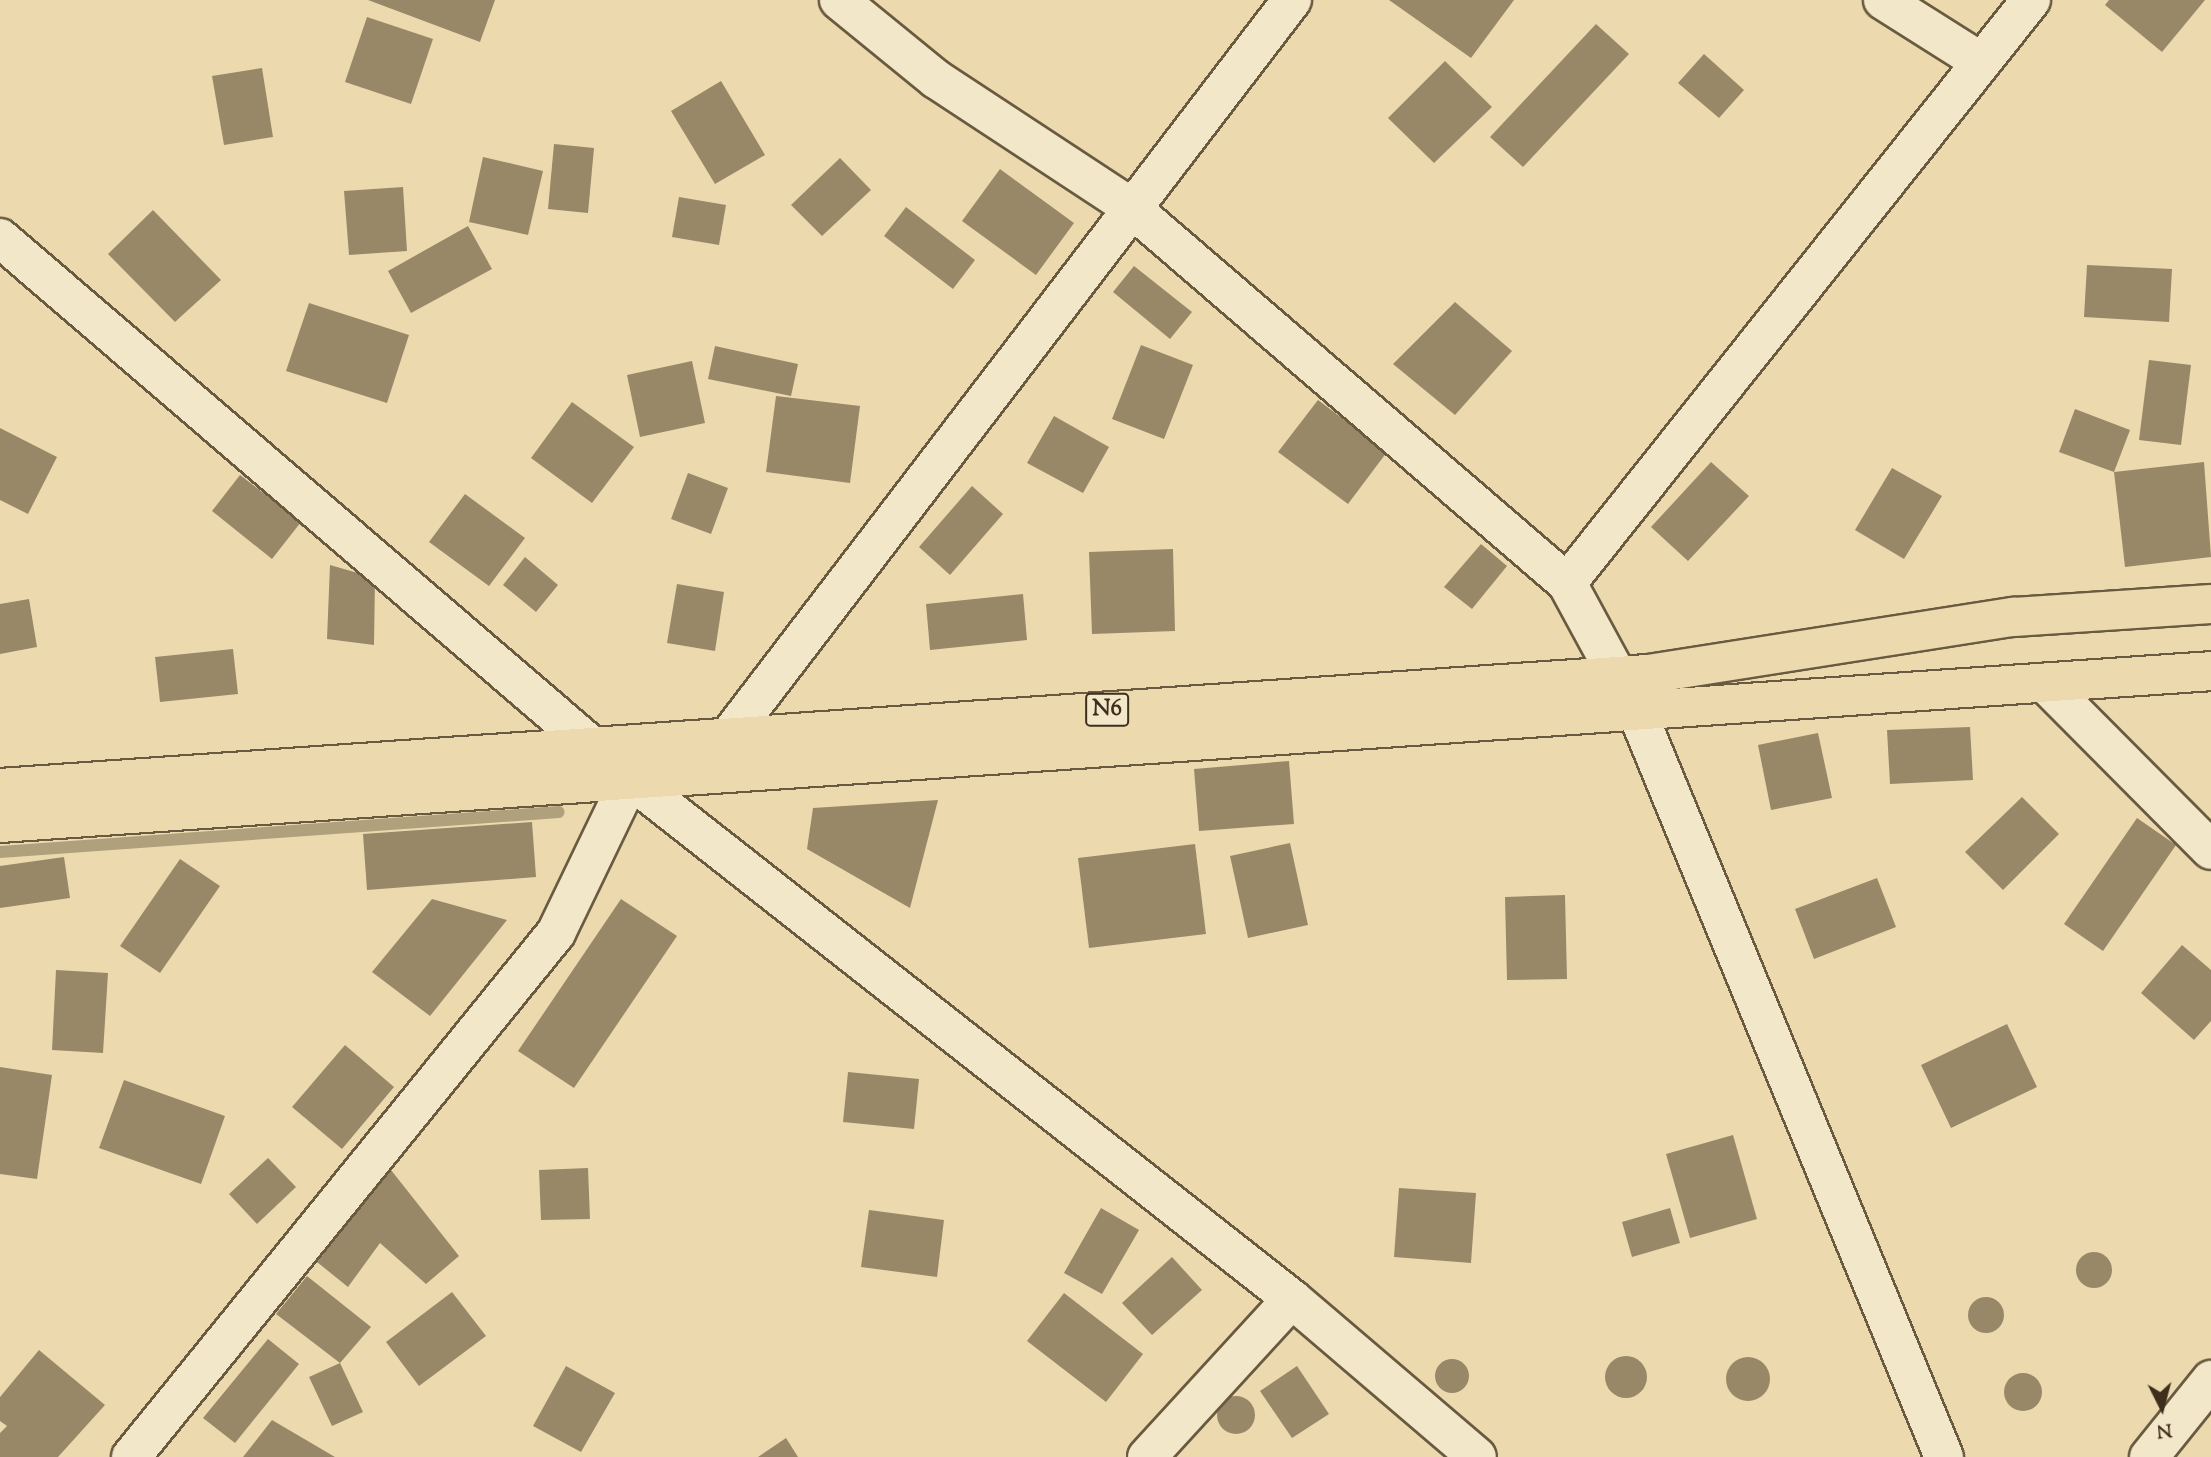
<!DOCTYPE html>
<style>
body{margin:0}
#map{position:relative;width:2211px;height:1457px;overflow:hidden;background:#ecdaae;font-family:"Sorts Mill Goudy",serif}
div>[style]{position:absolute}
.stream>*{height:12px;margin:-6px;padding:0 6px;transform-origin:6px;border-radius:6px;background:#b0a07c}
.building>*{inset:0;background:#988868}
.round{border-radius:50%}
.roads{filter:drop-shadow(2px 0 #695a40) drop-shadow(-2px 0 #695a40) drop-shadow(0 2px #695a40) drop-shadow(0 -2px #695a40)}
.minor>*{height:38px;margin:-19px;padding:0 19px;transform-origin:19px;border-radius:19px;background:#f3e7ca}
.trunk>*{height:38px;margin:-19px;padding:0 19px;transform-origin:19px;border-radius:19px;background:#ecdaae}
span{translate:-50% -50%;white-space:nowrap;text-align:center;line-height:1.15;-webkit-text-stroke:6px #f3e7ca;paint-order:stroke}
.shield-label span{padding:2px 5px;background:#f3e7ca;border:2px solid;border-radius:5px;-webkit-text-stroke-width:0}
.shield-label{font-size:23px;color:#3d2f1c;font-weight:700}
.north{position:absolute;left:2127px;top:1373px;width:70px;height:70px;-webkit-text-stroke:5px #f3e7ca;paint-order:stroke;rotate:174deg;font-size:19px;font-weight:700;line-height:28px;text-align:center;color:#3d2f1c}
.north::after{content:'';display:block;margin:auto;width:24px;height:32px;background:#3d2f1c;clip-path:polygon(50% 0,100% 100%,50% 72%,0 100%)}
</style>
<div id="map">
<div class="stream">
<div style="left:0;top:852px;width:560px;rotate:-4.09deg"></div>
</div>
<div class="building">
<div style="clip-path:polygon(368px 0,495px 0,480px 42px)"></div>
<div style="clip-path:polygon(1389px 0,1514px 0,1471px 58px)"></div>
<div style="clip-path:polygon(2109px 0,2205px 0,2162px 52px,2105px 5px)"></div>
<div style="clip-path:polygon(367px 17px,433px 39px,411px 104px,345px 82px)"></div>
<div style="clip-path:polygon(1596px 24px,1629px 54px,1523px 167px,1490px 137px)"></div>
<div style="clip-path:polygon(1704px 54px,1744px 90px,1719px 118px,1678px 83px)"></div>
<div style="clip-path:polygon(1445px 61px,1492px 107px,1434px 163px,1388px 118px)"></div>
<div style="clip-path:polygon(262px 68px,273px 137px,224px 145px,212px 76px)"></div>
<div style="clip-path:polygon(721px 81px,765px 155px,715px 184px,671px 111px)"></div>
<div style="clip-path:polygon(554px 144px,594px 148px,588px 213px,548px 209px)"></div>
<div style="clip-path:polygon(483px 157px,543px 171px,528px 235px,469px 222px)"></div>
<div style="clip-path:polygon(840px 158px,871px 190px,822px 236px,791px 205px)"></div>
<div style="clip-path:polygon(1000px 169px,1074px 223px,1036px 275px,962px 221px)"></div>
<div style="clip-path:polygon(403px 187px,407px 251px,349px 255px,344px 191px)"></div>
<div style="clip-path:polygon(679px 197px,726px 205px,719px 245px,672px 237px)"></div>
<div style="clip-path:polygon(906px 207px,975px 260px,953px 289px,884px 236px)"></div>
<div style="clip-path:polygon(153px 210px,221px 280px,175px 322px,108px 254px)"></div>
<div style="clip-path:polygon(468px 226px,492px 269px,411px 313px,388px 271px)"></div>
<div style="clip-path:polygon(2087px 265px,2172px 269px,2169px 322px,2084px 317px)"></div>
<div style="clip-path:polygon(1134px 266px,1192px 312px,1170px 339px,1113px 292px)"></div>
<div style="clip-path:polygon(1455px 302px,1512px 351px,1455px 415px,1393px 364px)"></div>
<div style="clip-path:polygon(309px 303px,409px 335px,387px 403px,286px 371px)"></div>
<div style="clip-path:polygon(1141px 345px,1193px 365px,1164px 439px,1112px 419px)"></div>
<div style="clip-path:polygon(715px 346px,798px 364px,791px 396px,708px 379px)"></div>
<div style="clip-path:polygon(2149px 360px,2191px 365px,2181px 445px,2139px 440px)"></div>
<div style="clip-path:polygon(692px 361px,705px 423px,640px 437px,627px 375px)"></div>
<div style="clip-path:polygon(776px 396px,860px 406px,850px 483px,766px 472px)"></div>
<div style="clip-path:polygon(1318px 400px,1387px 452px,1348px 504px,1278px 452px)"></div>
<div style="clip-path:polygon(572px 402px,634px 447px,592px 503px,531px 458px)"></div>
<div style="clip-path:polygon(2075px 409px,2130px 430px,2114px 472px,2059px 452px)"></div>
<div style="clip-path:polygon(1054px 416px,1109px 447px,1083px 493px,1027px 463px)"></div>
<div style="clip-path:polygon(0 428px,57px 457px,28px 514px,0 500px)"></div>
<div style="clip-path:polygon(1711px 462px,1749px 496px,1688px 561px,1651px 527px)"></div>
<div style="clip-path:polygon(2204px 462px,2211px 557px,2125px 567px,2114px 472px)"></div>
<div style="clip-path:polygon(1892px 468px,1942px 496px,1904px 559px,1855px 530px)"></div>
<div style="clip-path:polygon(688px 473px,728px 488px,711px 534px,671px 519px)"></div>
<div style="clip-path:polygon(240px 475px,301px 522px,272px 559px,212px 511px)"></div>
<div style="clip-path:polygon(972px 486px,1003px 514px,950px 575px,919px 547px)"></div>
<div style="clip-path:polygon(465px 494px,525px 538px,489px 586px,429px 542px)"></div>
<div style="clip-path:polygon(1481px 544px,1507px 566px,1472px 609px,1444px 587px)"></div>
<div style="clip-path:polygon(1173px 549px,1175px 631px,1092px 634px,1089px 552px)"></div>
<div style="clip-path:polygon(525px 557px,558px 585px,536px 612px,503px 585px)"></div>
<div style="clip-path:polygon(330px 565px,375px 578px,374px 645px,327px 639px)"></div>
<div style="clip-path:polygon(677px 584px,724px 592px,715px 651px,667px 643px)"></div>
<div style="clip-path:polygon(1023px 594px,1027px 640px,930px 650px,926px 604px)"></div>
<div style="clip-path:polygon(29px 599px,37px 647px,0 654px,0 604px)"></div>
<div style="clip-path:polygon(233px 649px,238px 694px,160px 702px,155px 657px)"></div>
<div style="clip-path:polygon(1970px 727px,1973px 780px,1890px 784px,1887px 730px)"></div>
<div style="clip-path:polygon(1818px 733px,1832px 798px,1771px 810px,1758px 745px)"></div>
<div style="clip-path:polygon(1289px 761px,1294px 824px,1199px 831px,1194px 769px)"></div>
<div style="clip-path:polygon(2022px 797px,2059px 834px,2003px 890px,1965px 852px)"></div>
<div style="clip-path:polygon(938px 800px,910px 908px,807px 849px,813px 808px)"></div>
<div style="clip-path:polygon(2137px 818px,2176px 845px,2103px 951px,2064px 924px)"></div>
<div style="clip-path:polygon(532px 822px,536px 877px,367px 890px,363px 834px)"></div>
<div style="clip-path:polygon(1290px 843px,1308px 925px,1248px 938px,1230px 856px)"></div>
<div style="clip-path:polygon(1195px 844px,1206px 934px,1089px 948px,1078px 858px)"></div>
<div style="clip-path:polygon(64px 857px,70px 898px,0 908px,0 866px)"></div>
<div style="clip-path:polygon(180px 859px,220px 886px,160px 973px,120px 946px)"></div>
<div style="clip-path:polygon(1877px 878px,1896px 927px,1814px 959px,1795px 909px)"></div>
<div style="clip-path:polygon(1565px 895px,1567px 979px,1507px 980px,1505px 897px)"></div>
<div style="clip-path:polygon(432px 899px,507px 920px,430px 1016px,372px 972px)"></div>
<div style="clip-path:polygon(621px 899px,677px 936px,574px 1088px,518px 1051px)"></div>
<div style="clip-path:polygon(2182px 945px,2211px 970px,2211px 1021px,2194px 1040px,2141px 993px)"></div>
<div style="clip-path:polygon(56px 970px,108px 973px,103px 1053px,52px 1050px)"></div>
<div style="clip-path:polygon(2007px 1024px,2037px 1087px,1951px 1128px,1921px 1065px)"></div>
<div style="clip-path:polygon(345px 1045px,394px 1087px,342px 1149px,292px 1107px)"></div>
<div style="clip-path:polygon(0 1067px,52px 1075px,37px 1179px,0 1174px)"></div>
<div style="clip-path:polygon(848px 1072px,919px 1079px,914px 1129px,843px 1122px)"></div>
<div style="clip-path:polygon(124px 1080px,225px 1116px,201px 1184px,99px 1148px)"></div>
<div style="clip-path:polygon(1733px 1135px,1757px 1219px,1690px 1238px,1666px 1154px)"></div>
<div style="clip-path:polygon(268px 1158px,296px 1187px,257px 1224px,229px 1194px)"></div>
<div style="clip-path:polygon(588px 1168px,590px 1219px,541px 1220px,539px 1170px)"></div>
<div style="clip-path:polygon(391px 1170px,459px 1256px,426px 1284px,380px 1243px,348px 1287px,317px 1262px)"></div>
<div style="clip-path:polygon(1399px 1188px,1476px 1193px,1471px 1263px,1394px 1257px)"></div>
<div style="clip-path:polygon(1101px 1208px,1139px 1230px,1102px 1294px,1064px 1273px)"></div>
<div style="clip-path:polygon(1670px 1208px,1680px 1243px,1632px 1257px,1622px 1222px)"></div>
<div style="clip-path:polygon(869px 1210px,944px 1220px,937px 1277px,861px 1267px)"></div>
<div class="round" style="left:2076px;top:1252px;width:36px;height:36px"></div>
<div style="clip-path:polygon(1172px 1257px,1202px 1290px,1152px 1335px,1122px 1303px)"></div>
<div style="clip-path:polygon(307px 1276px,371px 1327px,340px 1363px,276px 1314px)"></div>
<div style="clip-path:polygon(452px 1292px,486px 1336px,419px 1386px,386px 1342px)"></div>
<div style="clip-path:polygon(1064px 1293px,1143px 1354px,1106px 1402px,1027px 1341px)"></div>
<div class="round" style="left:1968px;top:1297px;width:36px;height:36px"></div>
<div style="clip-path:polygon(268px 1339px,299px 1364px,235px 1443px,203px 1418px)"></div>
<div style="clip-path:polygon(39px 1350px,105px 1405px,58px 1457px,0 1457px,0 1433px,7px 1426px,0 1421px,0 1397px)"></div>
<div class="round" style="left:1605px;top:1356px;width:42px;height:42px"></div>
<div class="round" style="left:1726px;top:1357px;width:44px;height:44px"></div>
<div class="round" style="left:1435px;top:1359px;width:34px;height:34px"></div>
<div style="clip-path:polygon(340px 1363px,363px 1412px,332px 1426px,309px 1377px)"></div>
<div style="clip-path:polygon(566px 1366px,615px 1393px,581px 1452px,533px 1426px)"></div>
<div style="clip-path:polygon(1297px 1366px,1329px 1414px,1292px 1438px,1260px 1391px)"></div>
<div class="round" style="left:2004px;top:1373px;width:38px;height:38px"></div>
<div class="round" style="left:1217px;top:1396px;width:38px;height:38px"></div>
<div style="clip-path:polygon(272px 1420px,335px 1457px,243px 1457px)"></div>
<div style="clip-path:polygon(786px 1438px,798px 1457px,758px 1457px)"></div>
</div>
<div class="roads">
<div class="minor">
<div style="left:839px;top:0;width:125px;rotate:39.2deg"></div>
<div style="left:936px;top:79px;width:231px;rotate:33.3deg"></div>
<div style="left:1129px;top:206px;width:578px;rotate:40.72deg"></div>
<div style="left:1883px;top:0;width:116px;rotate:32.3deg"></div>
<div style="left:0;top:238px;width:830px;rotate:40.65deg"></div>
<div style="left:630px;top:779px;width:842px;rotate:38.15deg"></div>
<div style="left:1292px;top:1299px;width:243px;rotate:40.5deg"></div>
<div style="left:2045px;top:683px;width:235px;rotate:45.2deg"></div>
<div style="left:713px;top:757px;width:953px;rotate:-52.59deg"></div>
<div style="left:131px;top:1457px;width:675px;rotate:-50.96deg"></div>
<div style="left:556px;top:933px;width:171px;rotate:-64.3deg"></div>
<div style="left:1147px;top:1457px;width:214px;rotate:-47.5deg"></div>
<div style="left:1944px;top:1457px;width:806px;rotate:-112.4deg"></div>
<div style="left:1637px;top:712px;width:147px;rotate:-118.5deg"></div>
<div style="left:1567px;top:583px;width:745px;rotate:-51.48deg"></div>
<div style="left:2149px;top:1457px;width:99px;rotate:-51.2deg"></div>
</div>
<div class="trunk">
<div style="left:0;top:788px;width:1652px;rotate:-3.96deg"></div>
<div style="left:1648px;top:674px;width:370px;rotate:-8.9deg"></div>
<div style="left:2014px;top:617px;width:197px;rotate:-3.8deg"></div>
<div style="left:0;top:823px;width:2216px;rotate:-3.93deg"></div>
</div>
</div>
<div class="shield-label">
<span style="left:1107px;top:710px">N6</span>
</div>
<div class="north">N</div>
</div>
